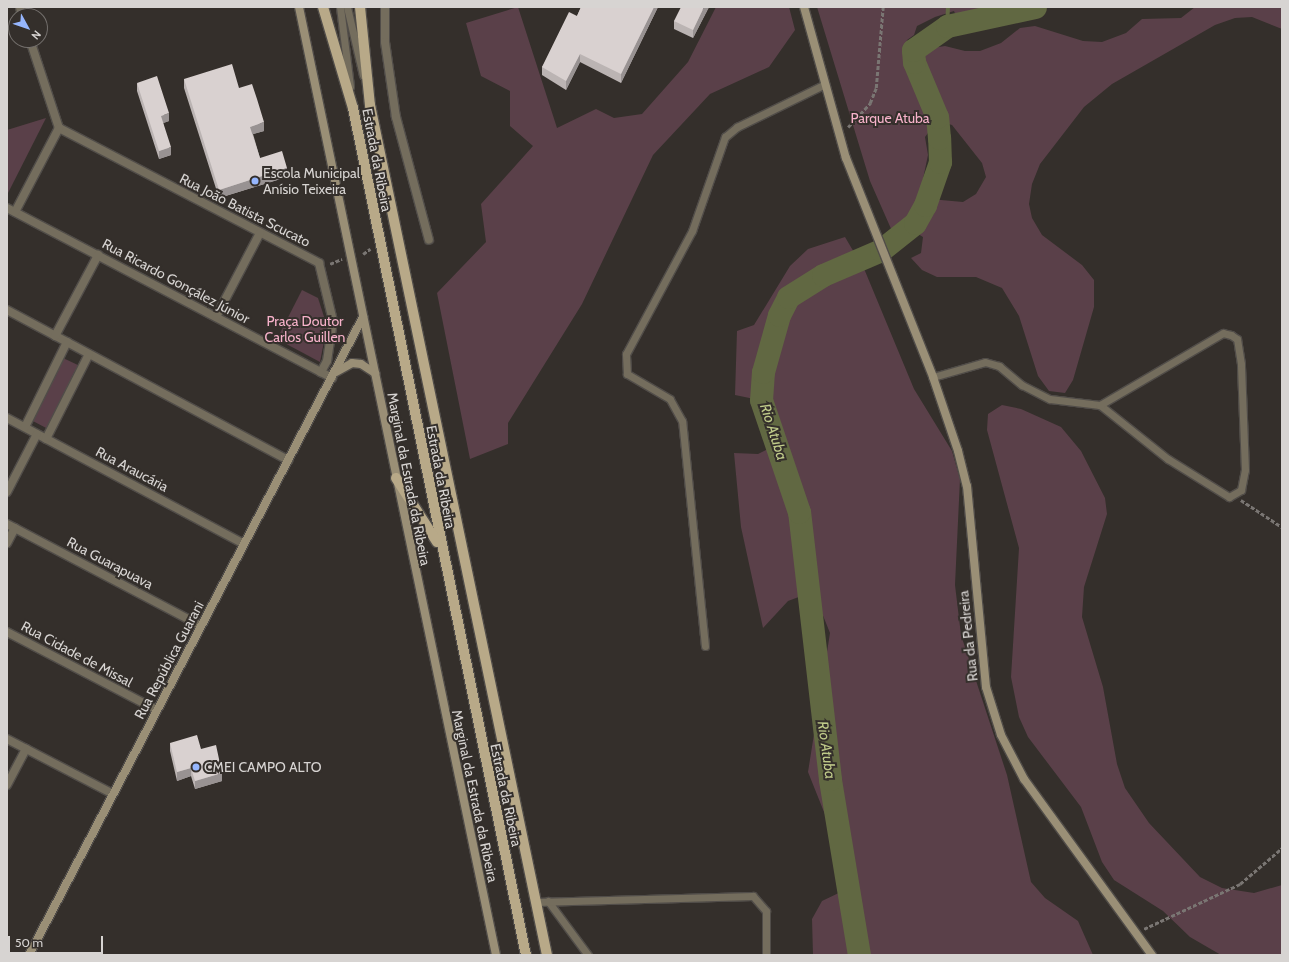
<!DOCTYPE html>
<meta charset="utf-8">
<style>
body{margin:0}
#map{position:relative;width:1289px;height:962px;overflow:hidden;background:#342f2b;font-family:Cabin,sans-serif}
div>[style]{position:absolute}
.green>*{inset:0;background:#5a4049}
.stream>*{height:4px;margin:-2px;padding:0 2px;transform-origin:2px;border-radius:2px;background:#616842}
.river>*{height:23px;margin:-11.5px;padding:0 11.5px;transform-origin:11.5px;border-radius:11.5px;background:#616842}
.path>*{height:2.5px;margin-top:-1.25px;transform-origin:0;background:repeating-linear-gradient(90deg,#7a7673 0 4px,transparent 0 6px)}
.roads{filter:drop-shadow(1px 0 #514d49) drop-shadow(-1px 0 #514d49) drop-shadow(0 1px #514d49) drop-shadow(0 -1px #514d49)}
.lane>*{height:7px;margin:-3.5px;padding:0 3.5px;transform-origin:3.5px;border-radius:3.5px;background:#746d5d}
.street>*{height:8px;margin:-4px;padding:0 4px;transform-origin:4px;border-radius:4px;background:#746d5d}
.secondary>*{height:8px;margin:-4px;padding:0 4px;transform-origin:4px;border-radius:4px;background:#9a8f76}
.primary>*{height:10px;margin:-5px;padding:0 5px;transform-origin:5px;border-radius:5px;background:#b8a988}
.wall>*{inset:0;background:#bbb4b3}
.shaded-wall>*{inset:0;background:#989292}
.building>*{inset:0;background:#d9d1d0}
.dots>*{width:11px;height:11px;translate:-50% -50%;box-sizing:border-box;border:2px solid #342f2b;border-radius:50%}
span{translate:-50% -50%;white-space:nowrap;text-align:center;line-height:1.15;-webkit-text-stroke:4px #342f2b;paint-order:stroke}
.park-label{font-size:14px;color:#f7b2ca}
.street-label{font-size:14px;color:#d7d4d2}
.poi-label{font-size:14px;color:#d7d4d2}
.left{translate:0 -50%;text-align:left}
.water-label{font-size:15px;color:#bfca89;font-style:italic}
.frame{position:absolute;inset:0;border:8px solid #d7d4d2;pointer-events:none}
.north{position:absolute;left:8px;top:8px;width:40px;height:40px;box-sizing:border-box;background:#342f2b;border:1px solid #75716e;border-radius:50%;rotate:130deg;font-size:11px;font-weight:700;line-height:16px;text-align:center;color:#d7d4d2}
.north::after{content:'';display:block;margin:auto;width:14px;height:18px;background:#96b6fd;clip-path:polygon(50% 0,100% 100%,50% 72%,0 100%)}
.scale{position:absolute;left:8px;top:936px;width:95px;height:18px;box-sizing:border-box;border:2px solid #d7d4d2;border-top:0;padding-left:5px;font-size:12px;line-height:14px;white-space:nowrap;color:#d7d4d2;-webkit-text-stroke:3px #342f2b;paint-order:stroke}
</style>
<div id="map">
<div class="green">
<div style="clip-path:polygon(518px 7px,557px 128px,596px 109px,614px 118px,642px 114px,688px 62px,716px 7px,789px 7px,795px 30px,769px 67px,710px 94px,653px 155px,582px 304px,508px 423px,508px 444px,470px 459px,437px 293px,486px 242px,481px 204px,533px 146px,510px 126px,510px 91px,481px 76px,466px 23px)"></div>
<div style="clip-path:polygon(evenodd,817px 7px,994px 7px,970px 17px,956px 16px,954px 11px,935px 17px,917px 26px,914px 35px,907px 40px,906px 45px,912px 41px,926px 49px,945px 46px,965px 51px,980px 51px,1001px 43px,1020px 28px,1035px 26px,1083px 41px,1102px 42px,1126px 33px,1142px 19px,1181px 18px,1195px 7px,1282px 7px,1282px 29px,1252px 17px,1235px 18px,1215px 25px,1112px 84px,1084px 107px,1040px 164px,1032px 184px,1029px 204px,1032px 218px,1042px 235px,1082px 265px,1094px 280px,1094px 307px,1073px 380px,1065px 393px,1049px 391px,1038px 376px,1019px 316px,1002px 288px,976px 277px,937px 277px,922px 270px,911px 258px,921px 253px,923px 237px,905px 226px,898px 232px,892px 231px,870px 181px,817px 7px,931px 119px,952px 125px,982px 163px,986px 177px,976px 194px,963px 202px,919px 198px,928px 155px,925px 137px,931px 129px,931px 119px)"></div>
<div style="clip-path:polygon(46px 118px,7px 195px,7px 130px)"></div>
<div style="clip-path:polygon(845px 237px,865px 271px,914px 389px,952px 451px,960px 479px,955px 585px,961px 635px,1007px 775px,1031px 882px,1045px 898px,1078px 921px,1093px 955px,813px 955px,812px 919px,822px 901px,847px 889px,856px 871px,853px 851px,826px 817px,808px 772px,830px 633px,818px 603px,804px 595px,788px 601px,763px 628px,741px 527px,734px 453px,758px 454px,768px 449px,781px 430px,780px 420px,764px 401px,735px 395px,737px 331px,754px 325px,790px 266px,808px 249px)"></div>
<div style="clip-path:polygon(302px 290px,318px 298px,327px 326px,320px 362px,277px 339px)"></div>
<div style="clip-path:polygon(63px 358px,80px 366px,48px 429px,31px 420px)"></div>
<div style="clip-path:polygon(1002px 405px,1021px 409px,1061px 427px,1081px 451px,1105px 498px,1107px 514px,1084px 587px,1082px 617px,1103px 687px,1117px 764px,1125px 788px,1149px 823px,1200px 877px,1222px 888px,1254px 893px,1282px 885px,1282px 955px,1221px 955px,1190px 937px,1163px 911px,1114px 880px,1102px 862px,1081px 807px,1028px 737px,1019px 717px,1011px 677px,1019px 548px,987px 430px,988px 414px)"></div>
</div>
<div class="stream">
<div style="left:947px;top:26px;width:19px;rotate:-87deg"></div>
</div>
<div class="river">
<div style="left:859px;top:955px;width:178px;rotate:-99.4deg"></div>
<div style="left:830px;top:779px;width:269px;rotate:-96.6deg"></div>
<div style="left:799px;top:512px;width:118px;rotate:-108.7deg"></div>
<div style="left:761px;top:400px;width:28px;rotate:-86deg"></div>
<div style="left:763px;top:372px;width:59px;rotate:-74.3deg"></div>
<div style="left:779px;top:315px;width:20px;rotate:-63deg"></div>
<div style="left:788px;top:297px;width:41px;rotate:-32.2deg"></div>
<div style="left:823px;top:275px;width:63px;rotate:-23.3deg"></div>
<div style="left:881px;top:250px;width:43px;rotate:-38.5deg"></div>
<div style="left:915px;top:223px;width:21px;rotate:-61deg"></div>
<div style="left:925px;top:205px;width:46px;rotate:-70.8deg"></div>
<div style="left:940px;top:162px;width:24px;rotate:-92deg"></div>
<div style="left:939px;top:138px;width:21px;rotate:-95deg"></div>
<div style="left:937px;top:117px;width:60px;rotate:-112.7deg"></div>
<div style="left:914px;top:62px;width:12px;rotate:-95deg"></div>
<div style="left:913px;top:50px;width:42px;rotate:-35.2deg"></div>
<div style="left:947px;top:26px;width:90px;rotate:-12.2deg"></div>
</div>
<div class="path">
<div style="left:848px;top:127px;width:33px;rotate:-47deg"></div>
<div style="left:870px;top:103px;width:16px;rotate:-68deg"></div>
<div style="left:876px;top:88px;width:81px;rotate:-85.1deg"></div>
<div style="left:363px;top:254px;width:9px;rotate:-36deg"></div>
<div style="left:330px;top:264px;width:13px;rotate:-23deg"></div>
<div style="left:1241px;top:500px;width:49px;rotate:33.4deg"></div>
<div style="left:1144px;top:929px;width:106px;rotate:-25.1deg"></div>
<div style="left:1240px;top:884px;width:55px;rotate:-40.6deg"></div>
</div>
<div class="roads">
<div class="lane">
<div style="left:340px;top:7px;width:80px;rotate:82.8deg"></div>
<div style="left:347px;top:7px;width:70px;rotate:76.8deg"></div>
<div style="left:933px;top:377px;width:54px;rotate:-16.1deg"></div>
<div style="left:985px;top:362px;width:15px;rotate:16deg"></div>
<div style="left:999px;top:366px;width:30px;rotate:40deg"></div>
<div style="left:1022px;top:385px;width:31px;rotate:27deg"></div>
<div style="left:1050px;top:399px;width:50px;rotate:6.8deg"></div>
<div style="left:1100px;top:405px;width:87px;rotate:38.5deg"></div>
<div style="left:1168px;top:459px;width:72px;rotate:31.9deg"></div>
<div style="left:1229px;top:497px;width:14px;rotate:-30deg"></div>
<div style="left:1241px;top:490px;width:20px;rotate:-79deg"></div>
<div style="left:1245px;top:470px;width:106px;rotate:-92.2deg"></div>
<div style="left:1241px;top:364px;width:25px;rotate:-99deg"></div>
<div style="left:1237px;top:339px;width:7px;rotate:-146deg"></div>
<div style="left:1231px;top:335px;width:8px;rotate:-166deg"></div>
<div style="left:1223px;top:333px;width:143px;rotate:149.7deg"></div>
<div style="left:705px;top:646px;width:226px;rotate:-95.8deg"></div>
<div style="left:682px;top:421px;width:25px;rotate:-119deg"></div>
<div style="left:670px;top:399px;width:50px;rotate:-149.8deg"></div>
<div style="left:627px;top:374px;width:20px;rotate:-93deg"></div>
<div style="left:626px;top:354px;width:140px;rotate:-61.8deg"></div>
<div style="left:692px;top:231px;width:100px;rotate:-70.7deg"></div>
<div style="left:725px;top:137px;width:16px;rotate:-40deg"></div>
<div style="left:737px;top:127px;width:98px;rotate:-26deg"></div>
<div style="left:548px;top:901px;width:67px;rotate:53.5deg"></div>
<div style="left:536px;top:902px;width:217px;rotate:-1.6deg"></div>
<div style="left:753px;top:896px;width:20px;rotate:49deg"></div>
<div style="left:766px;top:911px;width:44px;rotate:90deg"></div>
</div>
<div class="street">
<div style="left:20px;top:7px;width:9px;rotate:77deg"></div>
<div style="left:385px;top:7px;width:35px;rotate:90deg"></div>
<div style="left:385px;top:42px;width:76px;rotate:81.7deg"></div>
<div style="left:396px;top:117px;width:127px;rotate:75deg"></div>
<div style="left:30px;top:40px;width:93px;rotate:71.8deg"></div>
<div style="left:59px;top:128px;width:293px;rotate:27.4deg"></div>
<div style="left:319px;top:263px;width:60px;rotate:76.4deg"></div>
<div style="left:333px;top:321px;width:40px;rotate:98.5deg"></div>
<div style="left:327px;top:361px;width:13px;rotate:119deg"></div>
<div style="left:7px;top:208px;width:367px;rotate:27.6deg"></div>
<div style="left:15px;top:212px;width:95px;rotate:-62.4deg"></div>
<div style="left:7px;top:310px;width:319px;rotate:28.1deg"></div>
<div style="left:216px;top:317px;width:95px;rotate:-62.4deg"></div>
<div style="left:55px;top:336px;width:92px;rotate:-62deg"></div>
<div style="left:7px;top:418px;width:268px;rotate:28deg"></div>
<div style="left:25px;top:427px;width:95px;rotate:-63.7deg"></div>
<div style="left:46px;top:439px;width:95px;rotate:-63.2deg"></div>
<div style="left:7px;top:492px;width:65px;rotate:-62.7deg"></div>
<div style="left:7px;top:524px;width:219px;rotate:27.7deg"></div>
<div style="left:7px;top:543px;width:17px;rotate:-62deg"></div>
<div style="left:7px;top:632px;width:169px;rotate:27.5deg"></div>
<div style="left:7px;top:739px;width:119px;rotate:27.4deg"></div>
<div style="left:7px;top:785px;width:41px;rotate:-62.2deg"></div>
</div>
<div class="secondary">
<div style="left:299px;top:7px;width:968px;rotate:78.26deg"></div>
<div style="left:804px;top:7px;width:157px;rotate:74.5deg"></div>
<div style="left:846px;top:158px;width:236px;rotate:68.3deg"></div>
<div style="left:933px;top:377px;width:78px;rotate:71.3deg"></div>
<div style="left:958px;top:451px;width:36px;rotate:76deg"></div>
<div style="left:967px;top:486px;width:202px;rotate:84.6deg"></div>
<div style="left:986px;top:687px;width:50px;rotate:72.6deg"></div>
<div style="left:1001px;top:735px;width:50px;rotate:62.4deg"></div>
<div style="left:1024px;top:779px;width:218px;rotate:54deg"></div>
<div style="left:336px;top:372px;width:18px;rotate:-29deg"></div>
<div style="left:352px;top:363px;width:9px;rotate:6deg"></div>
<div style="left:361px;top:364px;width:17px;rotate:33deg"></div>
<div style="left:29px;top:955px;width:720px;rotate:-62.37deg"></div>
</div>
<div class="primary">
<div style="left:323px;top:7px;width:105px;rotate:73.5deg"></div>
<div style="left:353px;top:108px;width:864px;rotate:78.46deg"></div>
<div style="left:360px;top:7px;width:99px;rotate:84.2deg"></div>
<div style="left:370px;top:105px;width:868px;rotate:78.24deg"></div>
<div style="left:396px;top:478px;width:76px;rotate:57.4deg"></div>
</div>
</div>
<div class="wall">
<div style="clip-path:polygon(581px 7px,658px 7px,621px 83px,580px 62px,566px 90px,542px 75px,542px 67px,577px 16px)"></div>
<div style="clip-path:polygon(709px 7px,693px 38px,674px 29px,674px 21px)"></div>
<div style="clip-path:polygon(184px 79px,239px 88px,264px 131px,253px 134px,260px 158px,287px 177px,219px 198px,184px 88px)"></div>
<div style="clip-path:polygon(137px 83px,169px 121px,163px 123px,171px 155px,159px 159px,137px 91px)"></div>
<div style="clip-path:polygon(170px 743px,201px 749px,222px 781px,195px 789px,191px 776px,177px 781px,170px 751px)"></div>
</div>
<div class="shaded-wall">
<div style="clip-path:polygon(654px 7px,658px 7px,621px 83px,621px 74px)"></div>
<div style="clip-path:polygon(704px 7px,709px 7px,693px 38px,693px 30px)"></div>
<div style="clip-path:polygon(580px 54px,580px 62px,566px 90px,566px 81px)"></div>
<div style="clip-path:polygon(169px 113px,169px 121px,161px 124px,161px 116px)"></div>
<div style="clip-path:polygon(264px 122px,264px 131px,250px 135px,250px 127px)"></div>
<div style="clip-path:polygon(171px 147px,171px 155px,159px 159px,159px 151px)"></div>
<div style="clip-path:polygon(287px 168px,287px 177px,219px 198px,219px 190px)"></div>
<div style="clip-path:polygon(191px 768px,191px 776px,177px 781px,177px 772px)"></div>
<div style="clip-path:polygon(222px 773px,222px 781px,195px 789px,195px 781px)"></div>
</div>
<div class="building">
<div style="clip-path:polygon(581px 7px,654px 7px,621px 74px,580px 54px,566px 81px,542px 67px,569px 12px,577px 16px)"></div>
<div style="clip-path:polygon(681px 7px,704px 7px,693px 30px,674px 21px)"></div>
<div style="clip-path:polygon(232px 64px,239px 88px,252px 84px,257px 99px,264px 122px,250px 127px,260px 158px,282px 151px,287px 168px,219px 190px,184px 79px)"></div>
<div style="clip-path:polygon(157px 76px,169px 113px,161px 116px,171px 147px,159px 151px,137px 83px)"></div>
<div style="clip-path:polygon(197px 735px,201px 749px,216px 745px,222px 773px,195px 781px,191px 768px,177px 772px,170px 743px)"></div>
</div>
<div class="dots">
<div style="left:255px;top:181px;background:#96b6fd"></div>
<div style="left:196px;top:767px;background:#96b6fd"></div>
</div>
<div class="park-label">
<span style="left:890px;top:118px">Parque Atuba</span>
<span style="left:305px;top:329px">Praça Doutor<br>Carlos Guillen</span>
</div>
<div class="street-label">
<span style="left:377px;top:160px;rotate:79deg">Estrada da Ribeira</span>
<span style="left:245px;top:210px;rotate:27deg">Rua João Batista Scucato</span>
<span style="left:176px;top:281px;rotate:28deg">Rua Ricardo Gonçález Júnior</span>
<span style="left:132px;top:469px;rotate:28deg">Rua Araucária</span>
<span style="left:441px;top:477px;rotate:79deg">Estrada da Ribeira</span>
<span style="left:409px;top:479px;rotate:79deg">Marginal da Estrada da Ribeira</span>
<span style="left:110px;top:563px;rotate:28deg">Rua Guarapuava</span>
<span style="left:968px;top:636px;rotate:-96deg">Rua da Pedreira</span>
<span style="left:77px;top:654px;rotate:28deg">Rua Cidade de Missal</span>
<span style="left:169px;top:660px;rotate:-62deg">Rua República Guarani</span>
<span style="left:506px;top:795px;rotate:78deg">Estrada da Ribeira</span>
<span style="left:475px;top:796px;rotate:78deg">Marginal da Estrada da Ribeira</span>
</div>
<div class="poi-label">
<span class="left" style="left:263px;top:181px">Escola Municipal<br>Anísio Teixeira</span>
<span class="left" style="left:204px;top:767px">CMEI CAMPO ALTO</span>
</div>
<div class="water-label">
<span style="left:773px;top:432px;rotate:72deg">Rio Atuba</span>
<span style="left:826px;top:750px;rotate:82deg">Rio Atuba</span>
</div>
<div class="frame"></div>
<div class="north">N</div>
<div class="scale">50 m</div>
</div>
